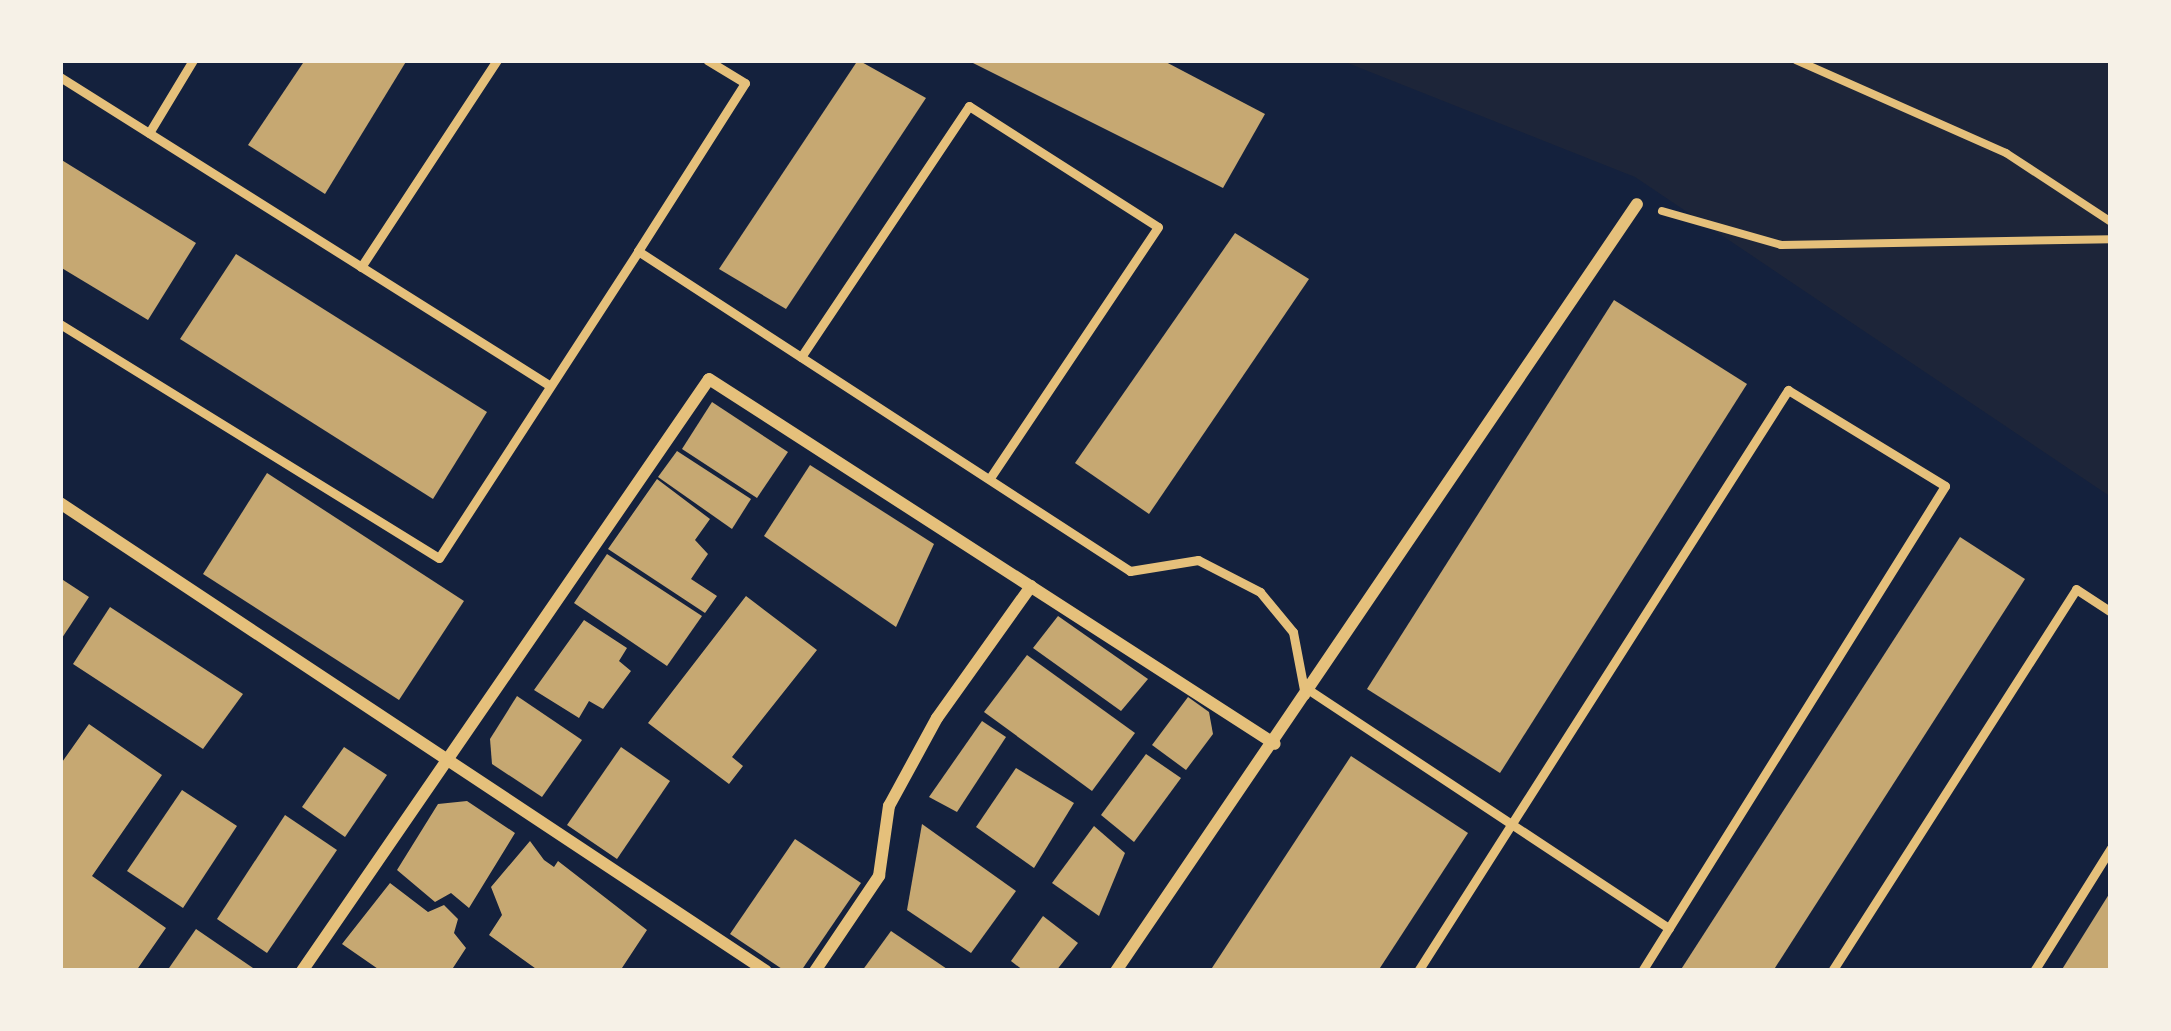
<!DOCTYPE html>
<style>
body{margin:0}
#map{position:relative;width:2171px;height:1031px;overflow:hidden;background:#14213d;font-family:"Varela Round",sans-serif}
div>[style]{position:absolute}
.green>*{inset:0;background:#1d2539}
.building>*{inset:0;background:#c6a872}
.path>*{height:8px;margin:-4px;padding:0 4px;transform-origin:4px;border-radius:4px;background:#e5c07b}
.service>*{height:9px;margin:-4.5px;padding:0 4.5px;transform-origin:4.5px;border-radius:4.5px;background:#e5c07b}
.minor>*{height:12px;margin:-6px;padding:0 6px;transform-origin:6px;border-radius:6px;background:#e5c07b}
span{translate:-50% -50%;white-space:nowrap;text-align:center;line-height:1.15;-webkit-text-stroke:9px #f6f1e7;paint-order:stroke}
.frame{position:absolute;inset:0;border:63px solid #f6f1e7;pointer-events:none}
</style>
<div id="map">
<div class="green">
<div style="clip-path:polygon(1340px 60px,2111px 60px,2111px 497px,1635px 177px)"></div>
</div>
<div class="building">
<div style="clip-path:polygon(305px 60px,407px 60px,325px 194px,248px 145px)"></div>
<div style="clip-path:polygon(858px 60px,926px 98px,786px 309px,719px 269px)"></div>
<div style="clip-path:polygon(967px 60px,1162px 60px,1265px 114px,1223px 188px)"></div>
<div style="clip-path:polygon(60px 159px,196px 243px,148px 320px,60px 267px)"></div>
<div style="clip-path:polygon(1235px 233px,1309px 279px,1149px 514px,1075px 463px)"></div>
<div style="clip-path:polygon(236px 254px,487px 412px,433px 499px,180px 339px)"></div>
<div style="clip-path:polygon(1614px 300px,1747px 384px,1500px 773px,1367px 689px)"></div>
<div style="clip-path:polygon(712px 402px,788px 452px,757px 498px,682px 449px)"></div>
<div style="clip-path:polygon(677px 451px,751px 499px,732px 529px,658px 477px)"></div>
<div style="clip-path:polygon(810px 465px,934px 544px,896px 627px,764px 536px)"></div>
<div style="clip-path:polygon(267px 473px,464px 601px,399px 700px,203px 574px)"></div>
<div style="clip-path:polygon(657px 479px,710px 519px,695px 540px,708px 554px,691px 579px,717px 596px,705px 613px,608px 549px)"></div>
<div style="clip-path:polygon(1960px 537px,2025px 579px,1773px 971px,1680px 971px)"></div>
<div style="clip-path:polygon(607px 554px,702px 616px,667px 666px,574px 603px)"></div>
<div style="clip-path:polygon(60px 578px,89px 597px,60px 641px)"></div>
<div style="clip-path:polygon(746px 596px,817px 650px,732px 757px,743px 766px,729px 784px,648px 723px)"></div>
<div style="clip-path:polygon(110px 607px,243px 694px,203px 749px,73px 664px)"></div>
<div style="clip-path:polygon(1058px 616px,1148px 679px,1121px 711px,1033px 648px)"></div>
<div style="clip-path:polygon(584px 620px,627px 648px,619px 661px,631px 671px,603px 709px,589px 701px,579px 718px,534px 690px)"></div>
<div style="clip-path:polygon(1027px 655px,1135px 733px,1092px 791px,984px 712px)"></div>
<div style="clip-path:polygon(517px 696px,582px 740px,542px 797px,492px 764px,490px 739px)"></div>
<div style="clip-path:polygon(1188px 697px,1209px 712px,1213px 734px,1186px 770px,1152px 745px)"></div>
<div style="clip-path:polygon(982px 721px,1006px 737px,957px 812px,929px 797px)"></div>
<div style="clip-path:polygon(89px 724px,162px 775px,92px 876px,166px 928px,136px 971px,60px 971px,60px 765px)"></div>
<div style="clip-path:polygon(344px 747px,387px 775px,345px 837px,302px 807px)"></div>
<div style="clip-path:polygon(621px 747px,670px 781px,617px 859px,567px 825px)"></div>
<div style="clip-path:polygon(1146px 754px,1181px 778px,1134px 842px,1101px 815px)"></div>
<div style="clip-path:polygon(1351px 756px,1468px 833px,1378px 971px,1210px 971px)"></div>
<div style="clip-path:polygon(1016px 768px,1074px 803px,1034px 868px,976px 827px)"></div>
<div style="clip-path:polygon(182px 790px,237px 826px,183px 908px,127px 871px)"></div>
<div style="clip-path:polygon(467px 801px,515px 833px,469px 908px,451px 893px,435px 902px,397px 870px,438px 804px)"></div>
<div style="clip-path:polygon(285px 815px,337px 850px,267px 953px,217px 919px)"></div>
<div style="clip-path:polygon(922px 824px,1016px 891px,971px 953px,907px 910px)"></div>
<div style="clip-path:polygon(1094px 826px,1125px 853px,1099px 916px,1052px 883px)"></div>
<div style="clip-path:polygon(795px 839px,861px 883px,801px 971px,785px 971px,730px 934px)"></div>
<div style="clip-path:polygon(530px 841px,544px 860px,554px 867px,558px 861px,647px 930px,620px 971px,539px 971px,489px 935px,502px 915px,491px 887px)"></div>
<div style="clip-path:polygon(390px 883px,428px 912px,444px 905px,458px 919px,454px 933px,466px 948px,451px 971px,381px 971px,342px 944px)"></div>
<div style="clip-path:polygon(2111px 891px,2111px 971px,2061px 971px)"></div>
<div style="clip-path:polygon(1043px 916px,1078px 943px,1056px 971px,1024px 971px,1011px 961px)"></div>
<div style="clip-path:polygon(196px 929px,253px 968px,251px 971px,167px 971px)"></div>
<div style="clip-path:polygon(891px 931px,950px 971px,862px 971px)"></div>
</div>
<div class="path">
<div style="left:1796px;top:60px;width:230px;rotate:23.9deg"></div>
<div style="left:2006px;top:153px;width:126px;rotate:33.3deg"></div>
<div style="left:1662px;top:211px;width:124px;rotate:15.9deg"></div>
<div style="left:1781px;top:245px;width:330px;rotate:-1deg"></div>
</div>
<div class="service">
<div style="left:60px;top:77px;width:578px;rotate:32.21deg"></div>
<div style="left:149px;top:133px;width:85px;rotate:-58.9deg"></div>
<div style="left:638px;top:251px;width:199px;rotate:-57.5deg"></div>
<div style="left:745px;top:83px;width:44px;rotate:-148.8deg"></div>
<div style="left:361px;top:267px;width:248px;rotate:-56.7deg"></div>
<div style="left:60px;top:324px;width:445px;rotate:31.7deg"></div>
<div style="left:439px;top:558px;width:366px;rotate:-57deg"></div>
<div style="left:638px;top:251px;width:587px;rotate:33.04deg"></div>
<div style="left:1130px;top:571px;width:69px;rotate:-9.2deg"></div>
<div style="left:1198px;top:560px;width:70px;rotate:27.3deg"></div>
<div style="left:1260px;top:592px;width:52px;rotate:50.5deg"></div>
<div style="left:1293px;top:632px;width:64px;rotate:79.2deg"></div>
<div style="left:801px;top:357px;width:302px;rotate:-56.2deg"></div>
<div style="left:969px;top:106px;width:224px;rotate:32.6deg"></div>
<div style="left:1158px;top:227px;width:303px;rotate:123.8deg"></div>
<div style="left:1312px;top:692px;width:428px;rotate:33.5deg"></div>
<div style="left:1418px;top:971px;width:689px;rotate:-57.51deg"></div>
<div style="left:1788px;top:390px;width:184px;rotate:31.4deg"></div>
<div style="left:1945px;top:486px;width:572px;rotate:121.99deg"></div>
<div style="left:1832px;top:971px;width:453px;rotate:-57.4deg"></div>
<div style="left:2076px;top:589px;width:42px;rotate:33.3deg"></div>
<div style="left:2034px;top:971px;width:145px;rotate:-58deg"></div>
</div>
<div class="minor">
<div style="left:60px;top:503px;width:847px;rotate:33.54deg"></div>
<div style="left:302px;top:971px;width:718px;rotate:-55.49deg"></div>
<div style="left:709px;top:379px;width:673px;rotate:32.82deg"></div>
<div style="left:815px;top:971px;width:115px;rotate:-56deg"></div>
<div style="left:879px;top:876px;width:71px;rotate:-81.9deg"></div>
<div style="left:889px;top:806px;width:100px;rotate:-61.4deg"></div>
<div style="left:937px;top:718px;width:162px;rotate:-54.5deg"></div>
<div style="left:1116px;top:971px;width:927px;rotate:-55.81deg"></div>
</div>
<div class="frame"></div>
</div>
